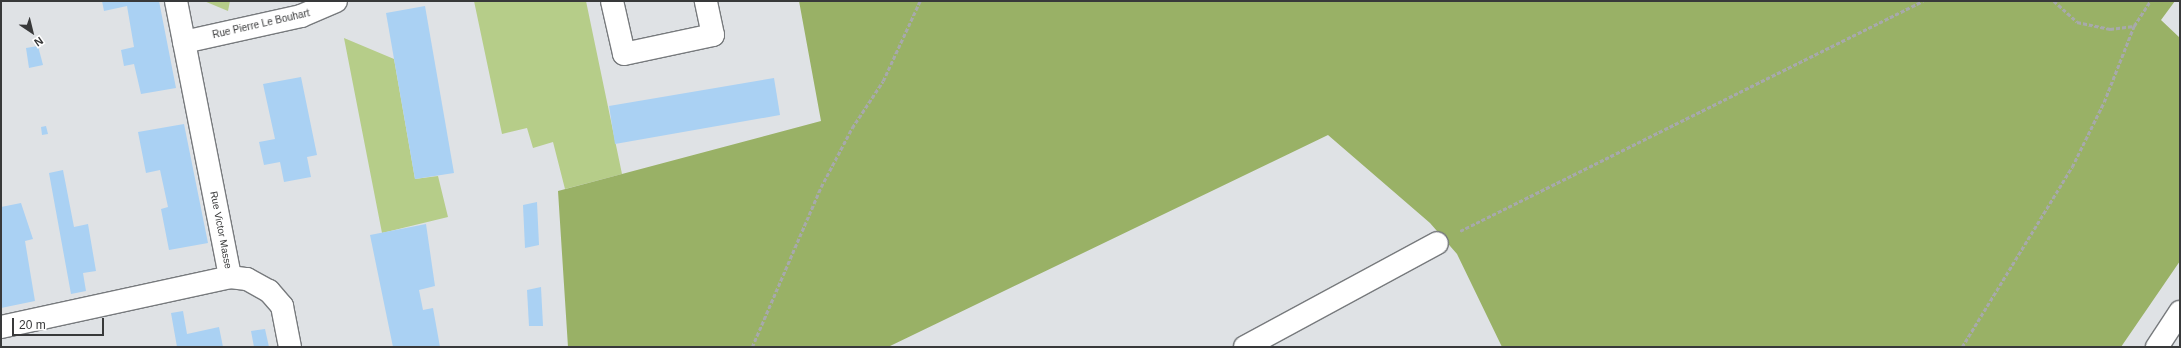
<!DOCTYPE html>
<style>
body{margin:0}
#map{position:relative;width:2181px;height:348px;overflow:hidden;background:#dfe2e5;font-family:Arial,sans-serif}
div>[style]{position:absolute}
.green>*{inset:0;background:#b6cd89}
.forest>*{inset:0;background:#99b166}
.building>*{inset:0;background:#aad1f3}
.path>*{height:2.5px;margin-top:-1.25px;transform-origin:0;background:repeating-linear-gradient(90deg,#a7a9ab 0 4px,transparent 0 6px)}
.roads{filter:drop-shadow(1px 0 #777a7d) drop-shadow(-1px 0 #777a7d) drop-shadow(0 1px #777a7d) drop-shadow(0 -1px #777a7d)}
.minor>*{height:22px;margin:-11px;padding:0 11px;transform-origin:11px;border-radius:11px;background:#fff}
span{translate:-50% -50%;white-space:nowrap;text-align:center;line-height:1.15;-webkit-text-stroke:3px #fff;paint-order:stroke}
.street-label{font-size:10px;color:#38393a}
.frame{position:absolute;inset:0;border:2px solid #38393a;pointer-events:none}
.north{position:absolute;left:12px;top:12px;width:40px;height:40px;-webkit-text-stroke:3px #fff;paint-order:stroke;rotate:145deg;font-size:11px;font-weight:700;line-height:16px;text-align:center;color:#38393a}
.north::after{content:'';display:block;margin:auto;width:14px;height:18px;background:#38393a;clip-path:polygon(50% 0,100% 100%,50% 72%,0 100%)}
.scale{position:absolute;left:12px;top:318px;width:92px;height:18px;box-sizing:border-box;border:2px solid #38393a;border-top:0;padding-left:5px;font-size:12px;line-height:14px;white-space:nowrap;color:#38393a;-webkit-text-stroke:3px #fff;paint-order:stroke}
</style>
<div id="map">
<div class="green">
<div style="clip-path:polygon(204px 1px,230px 1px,228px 11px)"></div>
<div style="clip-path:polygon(474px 1px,586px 1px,622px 174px,565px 189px,553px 142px,533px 148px,527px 128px,502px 134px)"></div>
<div style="clip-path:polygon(344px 38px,394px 59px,415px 179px,438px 176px,448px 217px,382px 233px)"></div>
</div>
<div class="forest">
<div style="clip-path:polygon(799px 1px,2175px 1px,2161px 20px,2180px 38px,2180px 261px,2121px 347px,1502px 347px,1457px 254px,1430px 223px,1328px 135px,888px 347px,568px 347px,558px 191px,821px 121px)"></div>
</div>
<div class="building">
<div style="clip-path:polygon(102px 1px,159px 1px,176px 88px,141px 94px,134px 64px,124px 66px,121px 50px,134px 47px,127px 6px,104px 11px)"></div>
<div style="clip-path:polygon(425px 6px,454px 173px,415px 179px,386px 13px)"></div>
<div style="clip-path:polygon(38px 46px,43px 65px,29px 68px,26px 48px)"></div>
<div style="clip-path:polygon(301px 77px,317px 155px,307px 157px,311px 177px,284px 182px,280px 162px,264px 165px,259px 142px,275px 139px,263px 84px)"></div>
<div style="clip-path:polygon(774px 78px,780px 115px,615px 144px,609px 106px)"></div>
<div style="clip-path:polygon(184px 124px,208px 243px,169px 250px,161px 209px,168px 207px,160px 170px,146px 173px,138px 132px)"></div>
<div style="clip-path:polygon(46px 126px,48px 134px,42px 135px,41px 127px)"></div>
<div style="clip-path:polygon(63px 170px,74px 227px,88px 224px,96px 271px,83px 273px,86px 291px,71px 294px,49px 173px)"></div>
<div style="clip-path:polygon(537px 202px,539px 245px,525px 248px,523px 205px)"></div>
<div style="clip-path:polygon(21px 203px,33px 239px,25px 241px,35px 301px,1px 308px,1px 207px)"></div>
<div style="clip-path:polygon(426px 224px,435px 286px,419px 290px,423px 310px,433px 308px,440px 347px,393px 347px,370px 235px)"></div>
<div style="clip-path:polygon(541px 287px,543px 326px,529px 326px,527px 290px)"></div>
<div style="clip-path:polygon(183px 311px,187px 334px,219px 327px,223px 347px,177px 347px,171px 313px)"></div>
<div style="clip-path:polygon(265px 329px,269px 347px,254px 347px,251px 331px)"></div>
</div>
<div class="path">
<div style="left:2054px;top:1px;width:31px;rotate:42deg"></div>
<div style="left:2077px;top:22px;width:34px;rotate:12deg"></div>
<div style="left:2110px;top:29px;width:24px;rotate:-7deg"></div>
<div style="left:1460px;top:231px;width:517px;rotate:-26.42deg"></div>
<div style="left:752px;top:347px;width:174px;rotate:-66.7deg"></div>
<div style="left:821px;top:187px;width:67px;rotate:-62.3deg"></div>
<div style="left:852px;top:128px;width:56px;rotate:-56.6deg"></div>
<div style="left:883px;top:81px;width:88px;rotate:-65.2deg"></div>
<div style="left:1962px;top:347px;width:211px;rotate:-58.6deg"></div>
<div style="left:2072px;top:167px;width:72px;rotate:-63.8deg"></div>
<div style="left:2104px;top:102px;width:82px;rotate:-68.5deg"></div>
<div style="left:2134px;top:26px;width:30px;rotate:-57deg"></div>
</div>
<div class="roads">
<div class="minor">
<div style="left:176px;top:1px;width:281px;rotate:78.9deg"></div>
<div style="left:612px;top:1px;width:54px;rotate:77.2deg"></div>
<div style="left:624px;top:54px;width:91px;rotate:-12.1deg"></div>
<div style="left:713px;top:35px;width:35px;rotate:-102deg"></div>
<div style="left:184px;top:42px;width:120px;rotate:-12.5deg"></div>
<div style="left:301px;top:16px;width:38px;rotate:-23deg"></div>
<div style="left:1px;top:327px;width:234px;rotate:-12.3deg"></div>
<div style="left:230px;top:277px;width:17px;rotate:7deg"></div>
<div style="left:247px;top:279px;width:25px;rotate:29deg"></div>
<div style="left:269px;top:291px;width:20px;rotate:49deg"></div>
<div style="left:282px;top:306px;width:42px;rotate:79deg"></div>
<div style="left:1245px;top:347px;width:218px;rotate:-28.4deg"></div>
<div style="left:2157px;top:347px;width:42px;rotate:-56.7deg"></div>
</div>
</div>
<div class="street-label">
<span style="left:261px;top:24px;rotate:-13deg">Rue Pierre Le Bouhart</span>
<span style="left:221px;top:230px;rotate:79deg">Rue Victor Masse</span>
</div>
<div class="frame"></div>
<div class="north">N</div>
<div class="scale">20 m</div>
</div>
